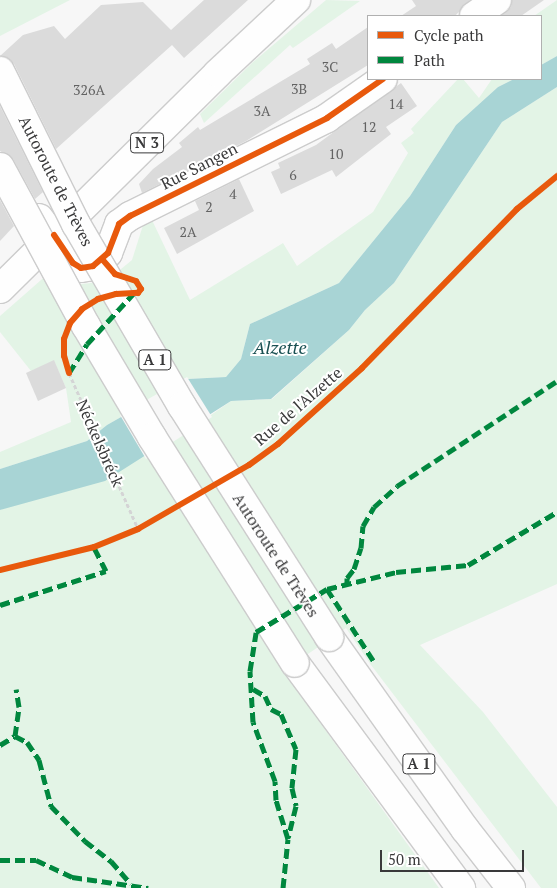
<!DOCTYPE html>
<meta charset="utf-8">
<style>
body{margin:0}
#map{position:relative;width:557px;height:888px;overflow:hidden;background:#f7f7f7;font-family:"PT Serif",serif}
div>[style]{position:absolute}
.green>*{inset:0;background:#e3f4e6}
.water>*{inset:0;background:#a8d4d5}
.pier>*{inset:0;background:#f7f7f7}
.building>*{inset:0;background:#dbdbdb}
.path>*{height:3px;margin-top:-1.5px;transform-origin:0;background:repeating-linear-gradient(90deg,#d4d4d5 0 4px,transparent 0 6.5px)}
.roads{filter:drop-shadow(1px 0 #ccc) drop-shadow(-1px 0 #ccc) drop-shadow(0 1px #ccc) drop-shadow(0 -1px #ccc)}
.minor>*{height:28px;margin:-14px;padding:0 14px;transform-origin:14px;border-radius:14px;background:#fefefe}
.major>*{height:28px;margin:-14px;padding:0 14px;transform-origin:14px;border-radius:14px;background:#fefefe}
.highway>*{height:28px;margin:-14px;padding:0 14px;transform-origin:14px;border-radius:14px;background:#fefefe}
.bridges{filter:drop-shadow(1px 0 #ccc) drop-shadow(-1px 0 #ccc) drop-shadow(0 1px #ccc) drop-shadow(0 -1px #ccc)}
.highway-bridge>*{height:28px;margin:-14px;padding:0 14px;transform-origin:14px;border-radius:14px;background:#fefefe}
.quiet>*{height:5px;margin-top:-2.5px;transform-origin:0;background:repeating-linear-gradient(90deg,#00873e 0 10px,transparent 0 15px)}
.cycleway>*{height:6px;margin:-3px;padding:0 3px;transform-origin:3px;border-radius:3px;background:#e8590c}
span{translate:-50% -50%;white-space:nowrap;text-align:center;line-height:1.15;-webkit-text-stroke:4px #fff;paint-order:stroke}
.number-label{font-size:14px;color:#626262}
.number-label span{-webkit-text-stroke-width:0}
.shield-label span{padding:1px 4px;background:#fff;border:1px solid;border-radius:4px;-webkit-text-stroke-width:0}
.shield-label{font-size:15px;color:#39393a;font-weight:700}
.street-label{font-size:16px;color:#39393a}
.water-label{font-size:18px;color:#195052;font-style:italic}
.legend{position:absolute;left:367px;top:15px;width:175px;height:65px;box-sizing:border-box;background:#fff;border:1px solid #b0b0b0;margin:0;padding:6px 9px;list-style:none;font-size:15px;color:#39393a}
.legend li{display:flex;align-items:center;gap:10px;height:25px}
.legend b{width:25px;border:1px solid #b0b0b0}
.scale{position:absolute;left:380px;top:850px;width:144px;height:22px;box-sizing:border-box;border:2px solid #39393a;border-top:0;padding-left:6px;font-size:15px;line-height:18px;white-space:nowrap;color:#39393a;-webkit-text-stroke:4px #fff;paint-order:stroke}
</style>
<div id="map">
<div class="green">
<div style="clip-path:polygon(0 0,70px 0,0 36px)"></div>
<div style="clip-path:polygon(326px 0,360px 1px,293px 48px,290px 45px,204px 123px,200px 114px,253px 62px)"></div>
<div style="clip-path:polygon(557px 0,557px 56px,541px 65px,541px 16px,534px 16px)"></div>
<div style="clip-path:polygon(458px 79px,463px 79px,479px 98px,492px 79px,514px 79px,498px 87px,456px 125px,410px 196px,339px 283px,250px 324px,241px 359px,226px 377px,188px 379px,107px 425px,87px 441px,0 469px,0 452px,71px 422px,66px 388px,54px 361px,31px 371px,0 332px,0 316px,57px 266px,81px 284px,100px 282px,115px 274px,132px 260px,144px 222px,151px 218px,190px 300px,283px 243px,297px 266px,373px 212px,408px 153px,401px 143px,414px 133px,411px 129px)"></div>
<div style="clip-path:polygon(557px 87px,557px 584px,420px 645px,483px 712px,557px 807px,557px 888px,541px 888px,371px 665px,346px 628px,283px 671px,439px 888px,0 888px,0 510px,211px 415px,231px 401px,272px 399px,349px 330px,365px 310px,394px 283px,502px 122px)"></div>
</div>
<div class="water">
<div style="clip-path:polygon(557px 56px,557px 87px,502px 122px,394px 283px,365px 310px,349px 330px,271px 399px,231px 401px,105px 481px,0 510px,0 469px,87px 441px,107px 425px,188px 379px,226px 377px,241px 359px,250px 324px,339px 283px,410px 196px,456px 125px,498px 87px,514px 79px,541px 79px,541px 65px)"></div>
</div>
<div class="pier">
<div style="clip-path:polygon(187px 377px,212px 417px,146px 459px,120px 415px)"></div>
</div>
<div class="building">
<div style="clip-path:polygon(204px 0,248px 0,184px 58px,172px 45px,56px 149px,14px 64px,0 56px,23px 35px,54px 26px,65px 39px,101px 5px,143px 2px,171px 30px)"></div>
<div style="clip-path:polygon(412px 0,470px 0,455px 16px,401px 16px,416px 6px)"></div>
<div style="clip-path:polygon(512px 0,544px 0,521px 16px,501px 16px,511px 7px)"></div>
<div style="clip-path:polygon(368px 27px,368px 65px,246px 141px,142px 193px,139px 184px,153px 169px,182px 147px,179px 143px,198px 127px,200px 130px,310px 64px,307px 59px,332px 43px,336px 49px)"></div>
<div style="clip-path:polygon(401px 83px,417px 106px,386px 127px,391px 134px,336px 177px,332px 170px,281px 194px,271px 172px,280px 168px,278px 163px,316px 145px)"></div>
<div style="clip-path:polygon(0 106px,43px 192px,35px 199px,13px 159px,0 151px)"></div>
<div style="clip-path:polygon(239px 179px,254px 211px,177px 254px,164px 228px,199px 210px,195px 201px)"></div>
<div style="clip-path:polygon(0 200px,14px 226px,0 241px)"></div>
<div style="clip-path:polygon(54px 360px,66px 388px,38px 401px,26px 373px)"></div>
</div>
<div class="path">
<div style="left:66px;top:335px;width:21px;rotate:95deg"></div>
<div style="left:64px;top:356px;width:18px;rotate:74deg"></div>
<div style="left:69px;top:373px;width:171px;rotate:66.1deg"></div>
</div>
<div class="roads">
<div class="minor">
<div style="left:474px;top:16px;width:28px;rotate:-35deg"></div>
<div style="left:39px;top:218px;width:56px;rotate:52.9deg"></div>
<div style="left:73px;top:263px;width:9px;rotate:32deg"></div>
<div style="left:81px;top:268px;width:12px;rotate:-9deg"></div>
<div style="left:93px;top:266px;width:20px;rotate:-41deg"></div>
<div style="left:108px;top:253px;width:31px;rotate:-69deg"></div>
<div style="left:119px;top:224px;width:14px;rotate:-36deg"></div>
<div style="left:130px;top:216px;width:220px;rotate:-26.4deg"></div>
<div style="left:327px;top:118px;width:68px;rotate:-34.9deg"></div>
</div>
<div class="major">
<div style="left:0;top:289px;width:307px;rotate:-44.7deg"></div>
<div style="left:218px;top:73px;width:107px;rotate:-43.1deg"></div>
</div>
<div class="highway">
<div style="left:329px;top:637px;width:235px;rotate:54.7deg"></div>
<div style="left:465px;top:829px;width:75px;rotate:52.1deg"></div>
<div style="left:295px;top:663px;width:280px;rotate:53.6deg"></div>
</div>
</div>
<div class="bridges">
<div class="highway-bridge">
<div style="left:0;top:71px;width:171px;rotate:63.6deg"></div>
<div style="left:76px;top:224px;width:211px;rotate:59.8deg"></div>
<div style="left:182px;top:406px;width:274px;rotate:57.5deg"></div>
<div style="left:0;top:167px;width:181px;rotate:61.6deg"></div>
<div style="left:86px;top:326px;width:129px;rotate:59.3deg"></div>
<div style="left:152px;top:437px;width:267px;rotate:57.7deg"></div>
</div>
</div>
<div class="quiet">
<div style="left:69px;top:373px;width:34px;rotate:-58deg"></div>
<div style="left:87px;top:344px;width:68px;rotate:-47.4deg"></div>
<div style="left:347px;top:584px;width:6px;rotate:-90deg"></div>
<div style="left:347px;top:578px;width:11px;rotate:-52deg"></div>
<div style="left:354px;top:569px;width:22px;rotate:-72deg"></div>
<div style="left:361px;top:548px;width:22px;rotate:-85deg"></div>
<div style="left:363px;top:526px;width:22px;rotate:-60deg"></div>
<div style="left:374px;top:507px;width:31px;rotate:-42deg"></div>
<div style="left:397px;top:486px;width:191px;rotate:-33.3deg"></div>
<div style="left:327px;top:589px;width:85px;rotate:57.1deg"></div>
<div style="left:0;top:605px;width:111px;rotate:-17.8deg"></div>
<div style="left:106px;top:571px;width:27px;rotate:-117deg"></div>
<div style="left:253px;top:689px;width:14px;rotate:30deg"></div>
<div style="left:265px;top:696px;width:14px;rotate:65deg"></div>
<div style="left:271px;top:709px;width:11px;rotate:27deg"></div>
<div style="left:281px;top:714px;width:38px;rotate:67deg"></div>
<div style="left:296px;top:749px;width:39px;rotate:96deg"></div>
<div style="left:292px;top:788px;width:18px;rotate:77deg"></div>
<div style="left:296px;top:806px;width:32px;rotate:104deg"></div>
<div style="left:15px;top:736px;width:29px;rotate:-82deg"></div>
<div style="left:19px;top:707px;width:18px;rotate:-99deg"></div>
<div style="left:0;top:745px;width:17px;rotate:-31deg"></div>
<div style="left:15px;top:736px;width:13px;rotate:27deg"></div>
<div style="left:27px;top:742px;width:22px;rotate:56deg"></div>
<div style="left:39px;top:760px;width:48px;rotate:75.4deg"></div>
<div style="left:51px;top:806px;width:49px;rotate:45.8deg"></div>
<div style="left:85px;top:841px;width:33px;rotate:38deg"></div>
<div style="left:111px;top:861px;width:30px;rotate:49deg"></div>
<div style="left:0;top:860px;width:36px"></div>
<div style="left:36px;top:860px;width:40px;rotate:25deg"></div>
<div style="left:72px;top:877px;width:77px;rotate:8.2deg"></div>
<div style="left:283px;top:888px;width:49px;rotate:-84.2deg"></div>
<div style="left:288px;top:839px;width:41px;rotate:-107.1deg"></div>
<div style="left:276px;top:800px;width:19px;rotate:-93deg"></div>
<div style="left:275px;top:781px;width:63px;rotate:-110.4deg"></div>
<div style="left:253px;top:722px;width:51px;rotate:-93.4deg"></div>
<div style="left:250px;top:671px;width:39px;rotate:-81deg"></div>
<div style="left:256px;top:632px;width:83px;rotate:-31.2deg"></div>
<div style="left:327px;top:589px;width:71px;rotate:-13.8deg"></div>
<div style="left:396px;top:572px;width:72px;rotate:-5.6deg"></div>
<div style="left:468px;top:565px;width:104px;rotate:-30.8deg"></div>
</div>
<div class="cycleway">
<div style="left:54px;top:235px;width:34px;rotate:56deg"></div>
<div style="left:73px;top:263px;width:9px;rotate:32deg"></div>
<div style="left:81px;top:268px;width:12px;rotate:-9deg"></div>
<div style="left:93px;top:266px;width:20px;rotate:-41deg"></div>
<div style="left:108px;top:253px;width:31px;rotate:-69deg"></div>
<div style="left:119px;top:224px;width:14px;rotate:-36deg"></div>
<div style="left:130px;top:216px;width:220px;rotate:-26.4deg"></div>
<div style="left:327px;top:118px;width:68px;rotate:-34.9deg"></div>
<div style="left:69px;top:373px;width:18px;rotate:-106deg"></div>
<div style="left:64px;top:356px;width:17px;rotate:-90deg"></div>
<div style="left:64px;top:339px;width:17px;rotate:-69deg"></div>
<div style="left:70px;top:323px;width:18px;rotate:-49deg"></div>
<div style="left:82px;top:309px;width:19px;rotate:-32deg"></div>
<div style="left:98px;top:299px;width:19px;rotate:-16deg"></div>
<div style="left:116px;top:294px;width:22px;rotate:-3deg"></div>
<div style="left:138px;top:293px;width:5px;rotate:-53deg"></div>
<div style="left:141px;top:289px;width:9px;rotate:-122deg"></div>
<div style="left:136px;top:281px;width:22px;rotate:-162deg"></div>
<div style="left:115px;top:274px;width:20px;rotate:-131deg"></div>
<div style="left:0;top:570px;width:97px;rotate:-13.7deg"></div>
<div style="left:94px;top:547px;width:48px;rotate:-22.2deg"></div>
<div style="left:138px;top:529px;width:128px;rotate:-30deg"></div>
<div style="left:249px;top:465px;width:36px;rotate:-36deg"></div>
<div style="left:278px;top:444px;width:113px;rotate:-42.1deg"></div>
<div style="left:362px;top:368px;width:222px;rotate:-45.7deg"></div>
<div style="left:517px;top:209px;width:52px;rotate:-39.5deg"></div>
</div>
<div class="number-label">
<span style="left:330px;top:67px">3C</span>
<span style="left:299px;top:89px">3B</span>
<span style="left:89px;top:90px">326A</span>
<span style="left:396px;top:104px">14</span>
<span style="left:262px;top:111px">3A</span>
<span style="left:369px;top:127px">12</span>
<span style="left:336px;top:154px">10</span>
<span style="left:293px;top:175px">6</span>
<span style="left:233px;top:194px">4</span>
<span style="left:209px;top:207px">2</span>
<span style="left:188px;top:232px">2A</span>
</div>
<div class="shield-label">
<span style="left:147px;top:143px">N 3</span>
<span style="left:155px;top:360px">A 1</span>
<span style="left:419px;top:764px">A 1</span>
</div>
<div class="street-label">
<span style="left:199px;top:166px;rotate:-27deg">Rue Sangen</span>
<span style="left:56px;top:181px;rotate:63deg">Autoroute de Trèves</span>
<span style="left:298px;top:406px;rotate:-41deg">Rue de l'Alzette</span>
<span style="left:100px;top:443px;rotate:66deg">Néckelsbréck</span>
<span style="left:276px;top:555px;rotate:57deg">Autoroute de Trèves</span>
</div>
<div class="water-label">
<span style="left:280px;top:347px">Alzette</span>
</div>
<ul class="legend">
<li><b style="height:6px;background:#e8590c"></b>Cycle path</li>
<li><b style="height:6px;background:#00873e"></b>Path</li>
</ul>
<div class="scale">50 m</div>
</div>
